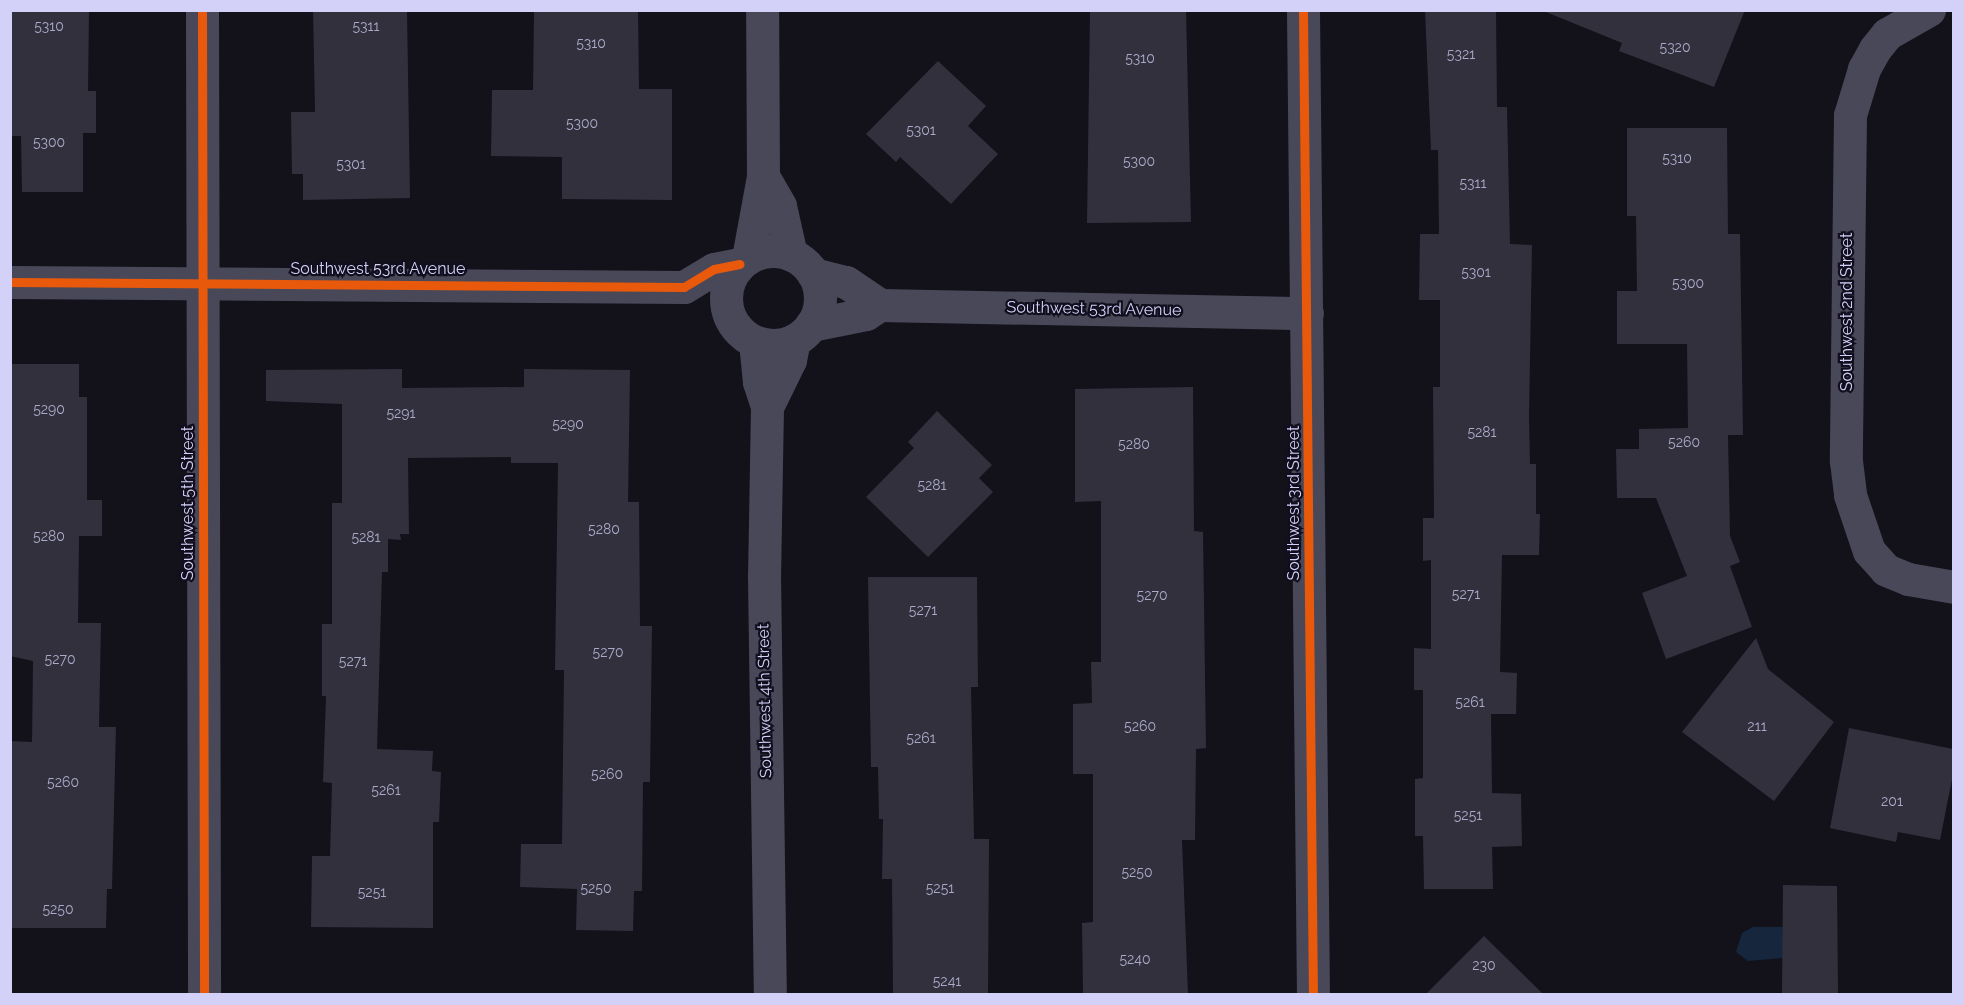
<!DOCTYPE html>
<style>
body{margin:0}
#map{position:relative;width:1964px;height:1005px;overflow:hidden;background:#13121a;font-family:Raleway,sans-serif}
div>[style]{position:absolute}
.water>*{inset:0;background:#15263d}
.building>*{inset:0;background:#31303c}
.street>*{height:33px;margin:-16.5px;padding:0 16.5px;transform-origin:16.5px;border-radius:16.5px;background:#494859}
.street>.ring{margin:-16.5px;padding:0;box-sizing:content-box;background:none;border:33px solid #494859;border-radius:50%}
.cycleway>*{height:9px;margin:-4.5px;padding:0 4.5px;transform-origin:4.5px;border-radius:4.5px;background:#e8590c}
span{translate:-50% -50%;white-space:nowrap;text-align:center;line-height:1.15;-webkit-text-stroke:4.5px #110f1d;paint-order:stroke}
.number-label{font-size:14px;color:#aba9ca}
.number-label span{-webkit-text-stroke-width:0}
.street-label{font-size:16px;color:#d4d1f9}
.frame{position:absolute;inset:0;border:12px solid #d4d1f9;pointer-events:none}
</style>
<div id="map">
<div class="water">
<div style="clip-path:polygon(1753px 927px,1797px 927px,1804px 956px,1748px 961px,1736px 952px,1742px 933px)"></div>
</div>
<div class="building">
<div style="clip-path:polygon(10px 10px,89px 10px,88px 91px,96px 91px,96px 133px,83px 133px,83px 192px,22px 192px,21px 136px,10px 136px)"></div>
<div style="clip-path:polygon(313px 10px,407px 10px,410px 198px,303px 200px,303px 174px,292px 174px,291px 112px,315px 112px)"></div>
<div style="clip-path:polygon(534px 10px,638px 10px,639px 89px,672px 89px,672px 200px,562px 199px,562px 157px,491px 156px,492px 90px,533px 90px)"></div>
<div style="clip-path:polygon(1090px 10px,1186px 10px,1191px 222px,1087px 223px)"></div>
<div style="clip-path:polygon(1425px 10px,1496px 10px,1497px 107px,1507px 107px,1510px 244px,1532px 245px,1529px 417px,1530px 464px,1536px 464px,1536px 514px,1540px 514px,1539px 555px,1502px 555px,1500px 672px,1517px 673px,1516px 714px,1491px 714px,1492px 793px,1521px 794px,1522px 846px,1492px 847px,1493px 889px,1424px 889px,1423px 836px,1415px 836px,1415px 779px,1423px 778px,1423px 690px,1414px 690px,1414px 648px,1431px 649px,1431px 560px,1423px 561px,1423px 518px,1434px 518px,1433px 387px,1440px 387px,1440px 300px,1419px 300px,1420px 234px,1439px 234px,1438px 150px,1431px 150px)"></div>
<div style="clip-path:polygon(1745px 10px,1714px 87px,1619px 51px,1622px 43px,1546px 12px)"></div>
<div style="clip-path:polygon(938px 61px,986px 106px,968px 126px,998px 154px,951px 204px,900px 157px,896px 162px,866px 134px)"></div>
<div style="clip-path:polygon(1627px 128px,1727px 128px,1728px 234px,1740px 234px,1743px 435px,1728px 435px,1730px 536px,1740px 562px,1730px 566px,1752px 627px,1666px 659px,1642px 593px,1687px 576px,1656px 498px,1617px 498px,1616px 449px,1639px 449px,1639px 429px,1688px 428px,1687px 344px,1617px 344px,1617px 291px,1637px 291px,1636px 216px,1627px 216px)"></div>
<div style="clip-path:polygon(10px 364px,79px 364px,79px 397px,87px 397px,87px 500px,102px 500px,102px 536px,79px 536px,78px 623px,101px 623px,99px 727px,116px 727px,112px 889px,107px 889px,106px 928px,10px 928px,10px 741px,32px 742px,33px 661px,10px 656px)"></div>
<div style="clip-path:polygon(402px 369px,402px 388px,524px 387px,524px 369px,630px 370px,628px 502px,639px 502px,640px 626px,652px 626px,650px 782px,643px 782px,642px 891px,634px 891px,633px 931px,576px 930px,577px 889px,520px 887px,521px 844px,562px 844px,564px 670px,555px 670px,558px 463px,511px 463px,511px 457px,408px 458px,409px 534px,400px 534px,401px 540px,388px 539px,388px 572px,382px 572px,377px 749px,433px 751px,432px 771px,441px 772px,439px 822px,433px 822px,433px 928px,311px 927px,312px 856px,330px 856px,332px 783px,323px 782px,326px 696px,322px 696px,322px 624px,332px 624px,332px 503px,342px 503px,342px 404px,266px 401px,266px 370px)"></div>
<div style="clip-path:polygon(1193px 387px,1194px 531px,1203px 532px,1206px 748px,1196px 749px,1195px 840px,1182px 840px,1188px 994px,1083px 994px,1082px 923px,1093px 922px,1093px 774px,1073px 774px,1073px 704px,1092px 703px,1091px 662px,1101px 662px,1101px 501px,1075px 502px,1075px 389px)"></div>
<div style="clip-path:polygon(937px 411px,992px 465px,979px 478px,993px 492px,928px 557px,866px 497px,914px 448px,908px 442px)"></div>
<div style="clip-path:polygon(868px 577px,977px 577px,978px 687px,971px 687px,974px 839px,989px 839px,988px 994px,893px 994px,892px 879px,882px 879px,883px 819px,879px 819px,878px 767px,871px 767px)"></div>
<div style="clip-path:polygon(1756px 638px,1768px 669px,1834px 722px,1774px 801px,1682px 732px)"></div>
<div style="clip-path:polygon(1849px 728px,1953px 749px,1953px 774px,1940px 840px,1898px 832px,1896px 842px,1830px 828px)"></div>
<div style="clip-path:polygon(1783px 885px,1837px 886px,1838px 994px,1782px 994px)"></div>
<div style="clip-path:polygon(1484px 936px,1543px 994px,1426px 994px)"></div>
</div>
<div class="street">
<div style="left:202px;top:10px;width:984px;rotate:89.88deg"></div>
<div style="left:1303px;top:10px;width:984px;rotate:89.42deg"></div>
<div style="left:1929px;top:10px;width:48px;rotate:150.3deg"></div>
<div style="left:1887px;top:34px;width:19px;rotate:129deg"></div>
<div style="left:1875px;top:49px;width:23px;rotate:119deg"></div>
<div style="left:1864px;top:69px;width:48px;rotate:106.9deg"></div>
<div style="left:1850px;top:115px;width:346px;rotate:90.7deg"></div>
<div style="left:1846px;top:461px;width:34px;rotate:83deg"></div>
<div style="left:1850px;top:495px;width:59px;rotate:71.3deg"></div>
<div style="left:1869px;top:551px;width:25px;rotate:48deg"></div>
<div style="left:1886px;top:570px;width:24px;rotate:22deg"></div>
<div style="left:1908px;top:579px;width:47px;rotate:9.9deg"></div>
<div style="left:763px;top:176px;width:34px;rotate:60deg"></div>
<div style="left:780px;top:206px;width:50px;rotate:77.3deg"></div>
<div class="ring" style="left:726px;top:251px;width:61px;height:61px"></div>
<div style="left:748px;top:258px;width:83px;rotate:-79.6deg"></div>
<div style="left:763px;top:176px;width:166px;rotate:-90.3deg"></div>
<div style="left:813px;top:274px;width:34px;rotate:14deg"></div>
<div style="left:846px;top:282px;width:41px;rotate:34.1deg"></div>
<div style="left:10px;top:282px;width:674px;rotate:0.43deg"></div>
<div style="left:684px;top:287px;width:35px;rotate:-31deg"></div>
<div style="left:714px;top:269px;width:26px;rotate:-11deg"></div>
<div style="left:811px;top:325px;width:56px;rotate:-11.3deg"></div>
<div style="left:866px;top:314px;width:17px;rotate:-33deg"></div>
<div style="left:880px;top:305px;width:427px;rotate:1.1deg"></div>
<div style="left:755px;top:342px;width:40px;rotate:84.3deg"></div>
<div style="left:759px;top:382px;width:26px;rotate:72deg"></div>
<div style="left:767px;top:407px;width:168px;rotate:91deg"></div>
<div style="left:764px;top:575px;width:419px;rotate:89.2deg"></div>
<div style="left:767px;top:407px;width:52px;rotate:-63.9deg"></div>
<div style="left:790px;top:360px;width:20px;rotate:-79deg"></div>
</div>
<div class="cycleway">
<div style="left:202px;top:10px;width:984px;rotate:89.88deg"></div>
<div style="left:1303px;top:10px;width:984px;rotate:89.42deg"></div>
<div style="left:10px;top:282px;width:674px;rotate:0.43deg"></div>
<div style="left:684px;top:287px;width:35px;rotate:-31deg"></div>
<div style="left:714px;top:269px;width:26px;rotate:-11deg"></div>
</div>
<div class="number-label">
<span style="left:49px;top:26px">5310</span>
<span style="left:366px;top:26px">5311</span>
<span style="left:591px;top:43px">5310</span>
<span style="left:1675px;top:47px">5320</span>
<span style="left:1461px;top:54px">5321</span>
<span style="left:1140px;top:58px">5310</span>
<span style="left:582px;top:123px">5300</span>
<span style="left:921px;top:130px">5301</span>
<span style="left:49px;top:142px">5300</span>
<span style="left:1677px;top:158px">5310</span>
<span style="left:1139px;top:161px">5300</span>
<span style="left:351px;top:164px">5301</span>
<span style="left:1473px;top:183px">5311</span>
<span style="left:1476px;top:272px">5301</span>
<span style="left:1688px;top:283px">5300</span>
<span style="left:49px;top:409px">5290</span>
<span style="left:401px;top:413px">5291</span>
<span style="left:568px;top:424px">5290</span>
<span style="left:1482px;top:432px">5281</span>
<span style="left:1684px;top:442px">5260</span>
<span style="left:1134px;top:444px">5280</span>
<span style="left:932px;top:485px">5281</span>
<span style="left:604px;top:529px">5280</span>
<span style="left:49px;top:536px">5280</span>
<span style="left:366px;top:537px">5281</span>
<span style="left:1466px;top:594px">5271</span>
<span style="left:1152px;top:595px">5270</span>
<span style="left:923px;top:610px">5271</span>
<span style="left:608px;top:652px">5270</span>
<span style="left:60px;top:659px">5270</span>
<span style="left:353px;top:661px">5271</span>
<span style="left:1470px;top:702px">5261</span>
<span style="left:1140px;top:726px">5260</span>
<span style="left:1757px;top:726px">211</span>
<span style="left:921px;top:738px">5261</span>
<span style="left:607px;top:774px">5260</span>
<span style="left:63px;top:782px">5260</span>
<span style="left:386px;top:790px">5261</span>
<span style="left:1892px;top:801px">201</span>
<span style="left:1468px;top:815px">5251</span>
<span style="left:1137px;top:872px">5250</span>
<span style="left:596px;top:888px">5250</span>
<span style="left:940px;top:888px">5251</span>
<span style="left:372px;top:892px">5251</span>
<span style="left:58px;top:909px">5250</span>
<span style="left:1135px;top:959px">5240</span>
<span style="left:1484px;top:965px">230</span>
<span style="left:947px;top:981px">5241</span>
</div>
<div class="street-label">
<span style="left:378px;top:269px">Southwest 53rd Avenue</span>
<span style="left:1094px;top:309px;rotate:1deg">Southwest 53rd Avenue</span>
<span style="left:1847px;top:312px;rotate:-90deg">Southwest 2nd Street</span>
<span style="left:188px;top:503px;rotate:-90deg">Southwest 5th Street</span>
<span style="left:1294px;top:503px;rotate:-90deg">Southwest 3rd Street</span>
<span style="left:765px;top:701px;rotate:-91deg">Southwest 4th Street</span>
</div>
<div class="frame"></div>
</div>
